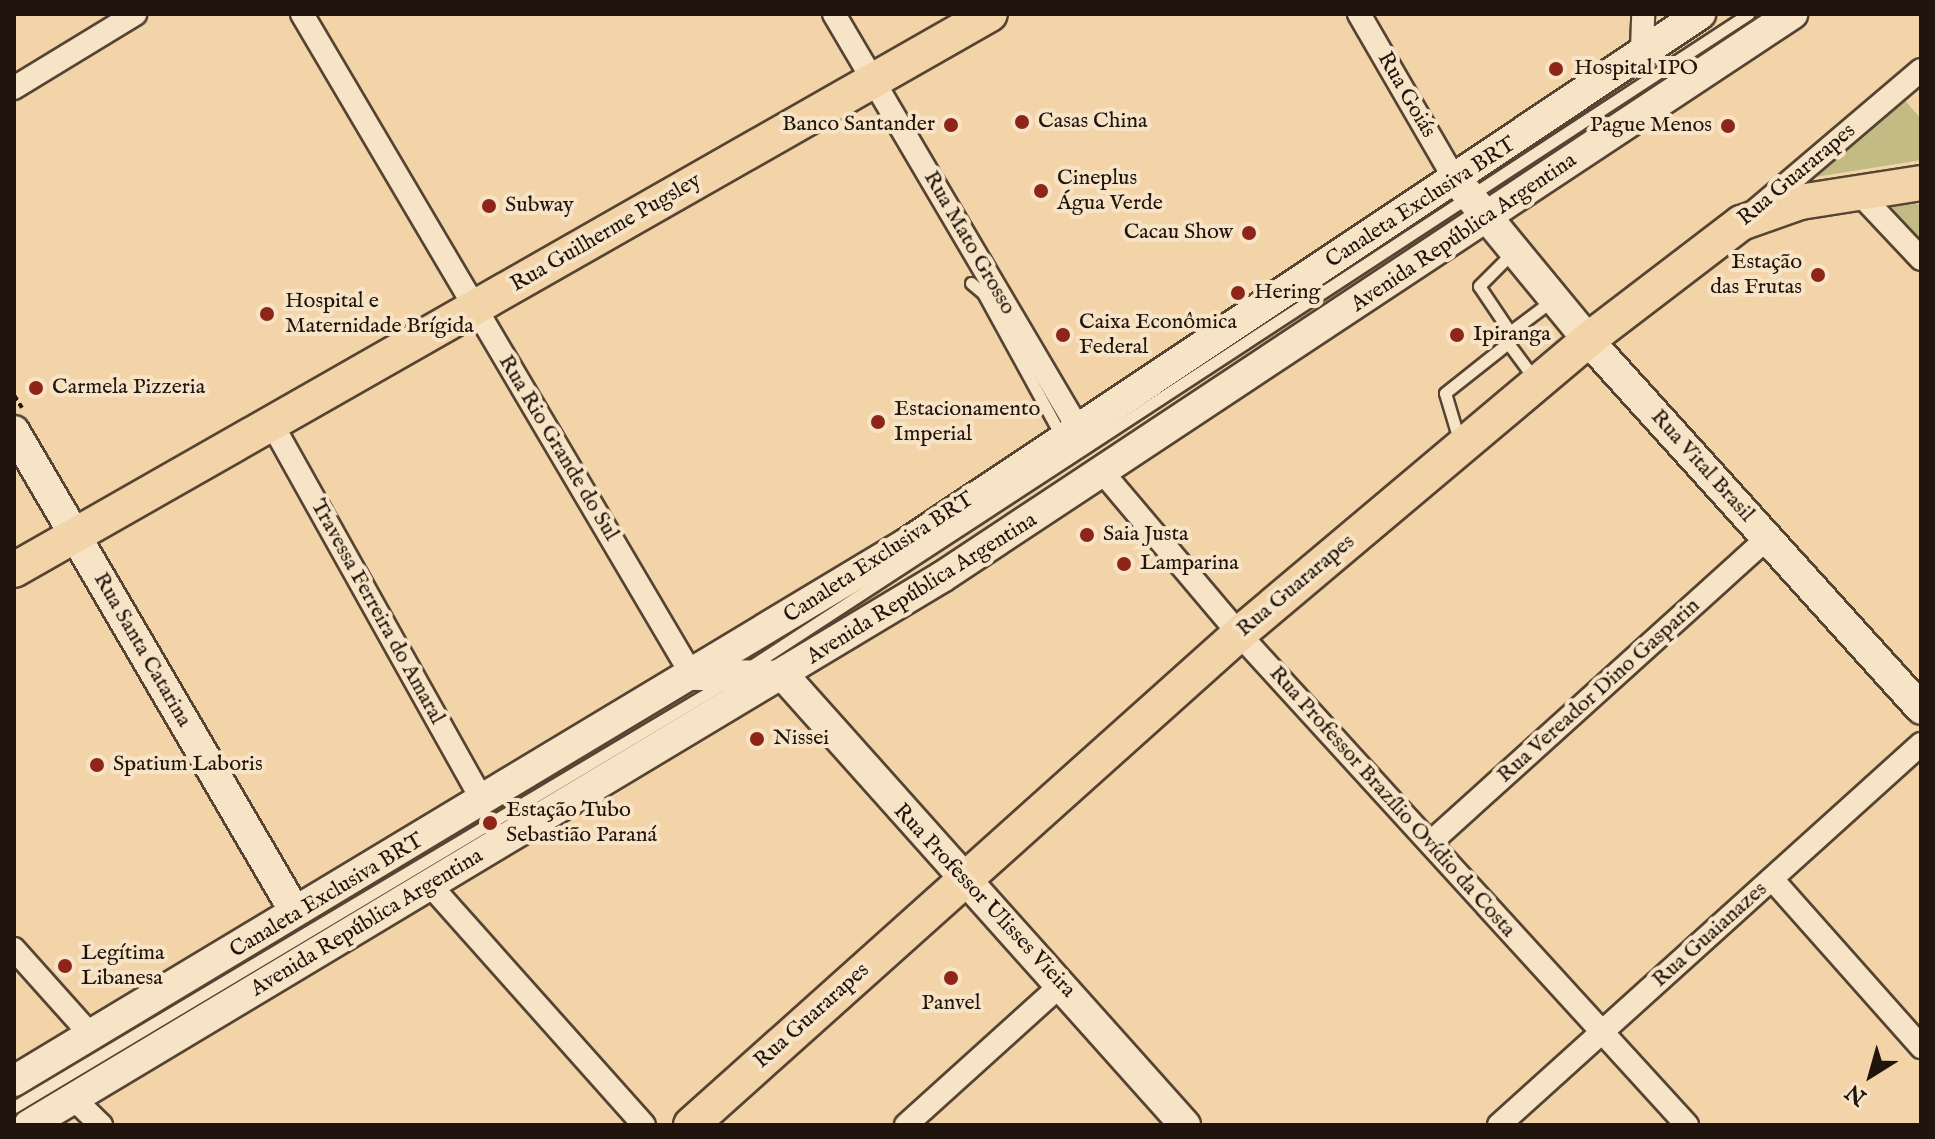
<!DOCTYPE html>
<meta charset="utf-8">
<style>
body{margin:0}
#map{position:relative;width:1935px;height:1139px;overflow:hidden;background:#f3d4a8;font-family:"IM FELL English",serif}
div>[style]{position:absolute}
.green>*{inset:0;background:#c2bb83}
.path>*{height:4px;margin-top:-2px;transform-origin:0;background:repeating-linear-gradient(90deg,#21140c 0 6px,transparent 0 10px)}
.roads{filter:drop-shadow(2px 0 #564433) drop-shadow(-2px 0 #564433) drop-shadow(0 2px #564433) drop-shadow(0 -2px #564433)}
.lane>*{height:11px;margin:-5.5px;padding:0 5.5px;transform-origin:5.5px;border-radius:5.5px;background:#f7e3c6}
.street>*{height:22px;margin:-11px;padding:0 11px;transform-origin:11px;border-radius:11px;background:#f7e3c6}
.secondary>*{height:30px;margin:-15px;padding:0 15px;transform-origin:15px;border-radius:15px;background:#f7e3c6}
.primary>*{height:34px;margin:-17px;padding:0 17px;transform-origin:17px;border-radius:17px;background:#f3d4a8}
.dots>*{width:22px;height:22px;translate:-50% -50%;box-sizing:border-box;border:4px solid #f7e3c6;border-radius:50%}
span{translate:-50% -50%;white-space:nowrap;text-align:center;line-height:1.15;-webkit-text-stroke:8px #f7e3c6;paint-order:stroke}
.poi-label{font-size:22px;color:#21140c}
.left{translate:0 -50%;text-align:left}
.right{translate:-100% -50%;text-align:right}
.street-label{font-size:22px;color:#21140c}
.frame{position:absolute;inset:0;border:16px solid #21140c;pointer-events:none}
.north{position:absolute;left:1831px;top:1035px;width:80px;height:80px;-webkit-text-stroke:6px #f7e3c6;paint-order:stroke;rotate:217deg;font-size:22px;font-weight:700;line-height:32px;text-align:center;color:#21140c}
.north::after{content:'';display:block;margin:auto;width:28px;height:36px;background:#21140c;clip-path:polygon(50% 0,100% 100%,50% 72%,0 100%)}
</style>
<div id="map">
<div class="green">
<div style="clip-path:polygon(1903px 98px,1921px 119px,1921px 160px,1797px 180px)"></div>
<div style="clip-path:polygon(1921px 204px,1921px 240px,1889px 205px)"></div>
</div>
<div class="path">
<div style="left:14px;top:395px;width:15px;rotate:58deg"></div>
</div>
<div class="roads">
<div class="lane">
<div style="left:971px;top:283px;width:16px;rotate:40deg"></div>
<div style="left:983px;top:293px;width:164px;rotate:61.3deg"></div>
<div style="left:1510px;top:332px;width:55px;rotate:-36.9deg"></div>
<div style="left:1508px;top:343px;width:47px;rotate:53.6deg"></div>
<div style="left:1460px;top:443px;width:52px;rotate:-106.7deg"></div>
<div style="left:1445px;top:393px;width:80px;rotate:-38.4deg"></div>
<div style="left:1508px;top:343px;width:11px;rotate:-80deg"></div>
<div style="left:1510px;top:332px;width:55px;rotate:-124deg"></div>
<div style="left:1479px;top:286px;width:49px;rotate:-45deg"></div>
<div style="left:748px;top:668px;width:1195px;rotate:-33.18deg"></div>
<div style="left:14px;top:1107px;width:826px;rotate:-30.82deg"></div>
</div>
<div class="street">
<div style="left:302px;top:14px;width:767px;rotate:59.46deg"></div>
<div style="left:834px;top:14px;width:483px;rotate:59.5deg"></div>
<div style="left:1359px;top:14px;width:187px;rotate:59.9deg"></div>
<div style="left:1642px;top:49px;width:35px;rotate:-88deg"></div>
<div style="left:14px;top:88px;width:142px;rotate:-31.4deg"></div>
<div style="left:1857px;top:191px;width:93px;rotate:46.7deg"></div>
<div style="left:1754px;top:212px;width:219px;rotate:-40.4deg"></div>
<div style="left:272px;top:424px;width:431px;rotate:60.8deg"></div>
<div style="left:1104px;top:474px;width:209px;rotate:49.8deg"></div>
<div style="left:1239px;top:634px;width:665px;rotate:47.62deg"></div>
<div style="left:1430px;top:843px;width:455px;rotate:-42.1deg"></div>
<div style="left:1772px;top:879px;width:225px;rotate:48.4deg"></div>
<div style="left:431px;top:886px;width:320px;rotate:48.3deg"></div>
<div style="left:14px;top:949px;width:113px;rotate:48.2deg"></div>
<div style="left:73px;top:1098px;width:39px;rotate:44deg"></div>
<div style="left:906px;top:1125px;width:210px;rotate:-42.1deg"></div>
<div style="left:1499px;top:1125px;width:569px;rotate:-42.08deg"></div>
</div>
<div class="secondary">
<div style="left:1453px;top:176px;width:212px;rotate:50.5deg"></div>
<div style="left:1588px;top:340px;width:497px;rotate:47.9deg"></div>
<div style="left:14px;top:431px;width:555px;rotate:59.69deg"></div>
<div style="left:693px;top:675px;width:91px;rotate:0.6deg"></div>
<div style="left:784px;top:676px;width:602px;rotate:48.23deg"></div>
<div style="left:14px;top:1081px;width:1041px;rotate:-31.05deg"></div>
<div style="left:906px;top:544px;width:955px;rotate:-33.72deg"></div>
<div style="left:29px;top:1125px;width:1065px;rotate:-30.97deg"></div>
<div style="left:942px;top:577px;width:1020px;rotate:-33.52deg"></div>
</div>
<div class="primary">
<div style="left:14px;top:570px;width:1123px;rotate:-29.67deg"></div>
<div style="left:691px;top:1125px;width:736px;rotate:-41.86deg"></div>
<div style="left:1239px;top:634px;width:456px;rotate:-40.1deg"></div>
<div style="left:1588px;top:340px;width:193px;rotate:-37.4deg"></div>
<div style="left:1741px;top:223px;width:63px;rotate:-19.6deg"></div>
<div style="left:1800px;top:202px;width:122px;rotate:-8.9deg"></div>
</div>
</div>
<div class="dots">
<div style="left:1556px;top:69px;background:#8f2418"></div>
<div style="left:1022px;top:122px;background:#8f2418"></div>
<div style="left:951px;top:125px;background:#8f2418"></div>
<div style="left:1728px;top:126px;background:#8f2418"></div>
<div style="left:1041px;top:191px;background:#8f2418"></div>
<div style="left:489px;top:206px;background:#8f2418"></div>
<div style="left:1249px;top:233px;background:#8f2418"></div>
<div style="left:1818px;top:275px;background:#8f2418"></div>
<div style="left:1238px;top:293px;background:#8f2418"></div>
<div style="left:267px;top:314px;background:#8f2418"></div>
<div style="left:1063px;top:335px;background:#8f2418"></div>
<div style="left:1457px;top:335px;background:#8f2418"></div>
<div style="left:36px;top:388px;background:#8f2418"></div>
<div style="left:878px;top:422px;background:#8f2418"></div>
<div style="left:1087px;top:535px;background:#8f2418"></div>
<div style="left:1124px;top:564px;background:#8f2418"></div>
<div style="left:757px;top:739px;background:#8f2418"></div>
<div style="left:97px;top:765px;background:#8f2418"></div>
<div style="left:490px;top:823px;background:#8f2418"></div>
<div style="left:65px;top:966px;background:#8f2418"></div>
<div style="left:951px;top:978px;background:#8f2418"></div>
</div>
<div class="poi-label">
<span class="left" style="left:1574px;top:69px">Hospital IPO</span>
<span class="left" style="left:1038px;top:122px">Casas China</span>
<span class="right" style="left:935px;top:125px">Banco Santander</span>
<span class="right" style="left:1712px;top:126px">Pague Menos</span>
<span class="left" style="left:1057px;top:191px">Cineplus<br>Água Verde</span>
<span class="left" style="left:505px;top:206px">Subway</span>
<span class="right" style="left:1233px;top:233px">Cacau Show</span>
<span class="right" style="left:1802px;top:275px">Estação<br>das Frutas</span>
<span class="left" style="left:1254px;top:293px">Hering</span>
<span class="left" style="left:285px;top:314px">Hospital e<br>Maternidade Brígida</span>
<span class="left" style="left:1079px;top:335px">Caixa Econômica<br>Federal</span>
<span class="left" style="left:1473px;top:335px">Ipiranga</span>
<span class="left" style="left:52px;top:388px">Carmela Pizzeria</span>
<span class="left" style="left:894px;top:422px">Estacionamento<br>Imperial</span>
<span class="left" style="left:1103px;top:535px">Saia Justa</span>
<span class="left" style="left:1140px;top:564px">Lamparina</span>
<span class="left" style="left:773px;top:739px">Nissei</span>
<span class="left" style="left:113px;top:765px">Spatium Laboris</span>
<span class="left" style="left:506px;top:823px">Estação Tubo<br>Sebastião Paraná</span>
<span class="left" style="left:81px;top:966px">Legítima<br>Libanesa</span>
<span style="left:951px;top:1004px">Panvel</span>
</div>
<div class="street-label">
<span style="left:1406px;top:95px;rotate:60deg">Rua Goiás</span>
<span style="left:1797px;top:175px;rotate:-40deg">Rua Guararapes</span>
<span style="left:1421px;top:203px;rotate:-33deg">Canaleta Exclusiva BRT</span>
<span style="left:606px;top:233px;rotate:-30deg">Rua Guilherme Pugsley</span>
<span style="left:1464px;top:233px;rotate:-34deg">Avenida República Argentina</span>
<span style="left:969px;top:243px;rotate:60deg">Rua Mato Grosso</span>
<span style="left:558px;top:448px;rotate:59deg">Rua Rio Grande do Sul</span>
<span style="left:1702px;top:466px;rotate:48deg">Rua Vital Brasil</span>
<span style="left:879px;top:558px;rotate:-33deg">Canaleta Exclusiva BRT</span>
<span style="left:1296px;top:586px;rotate:-40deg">Rua Guararapes</span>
<span style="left:922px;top:589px;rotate:-32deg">Avenida República Argentina</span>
<span style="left:377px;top:612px;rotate:61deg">Travessa Ferreira do Amaral</span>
<span style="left:142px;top:650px;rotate:60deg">Rua Santa Catarina</span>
<span style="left:1599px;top:691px;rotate:-42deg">Rua Vereador Dino Gasparin</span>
<span style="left:1392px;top:802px;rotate:48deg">Rua Professor Brazílio Ovídio da Costa</span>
<span style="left:327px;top:896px;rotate:-31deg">Canaleta Exclusiva BRT</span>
<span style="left:984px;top:901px;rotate:47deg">Rua Professor Ulisses Vieira</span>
<span style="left:367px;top:923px;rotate:-31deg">Avenida República Argentina</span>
<span style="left:1710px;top:935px;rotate:-42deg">Rua Guaianazes</span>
<span style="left:812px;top:1016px;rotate:-42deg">Rua Guararapes</span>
</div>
<div class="frame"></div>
<div class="north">N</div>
</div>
